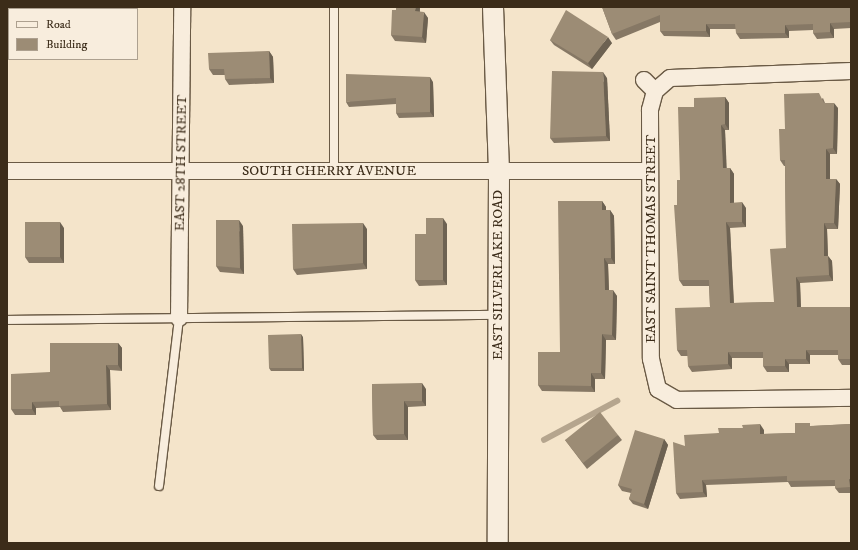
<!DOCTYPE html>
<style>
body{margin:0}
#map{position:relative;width:858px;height:550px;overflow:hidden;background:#f4e4ca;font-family:"IM FELL DW Pica",serif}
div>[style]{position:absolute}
.stream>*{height:5.5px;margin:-2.75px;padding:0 2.75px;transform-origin:2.75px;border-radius:2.75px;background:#b5a58e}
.roads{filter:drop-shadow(1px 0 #6a5a45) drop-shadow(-1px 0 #6a5a45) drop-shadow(0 1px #6a5a45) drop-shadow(0 -1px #6a5a45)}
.service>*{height:8px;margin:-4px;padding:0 4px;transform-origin:4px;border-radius:4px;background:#f8eddd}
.minor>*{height:16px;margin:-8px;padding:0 8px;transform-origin:8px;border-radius:8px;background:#f8eddd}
.tertiary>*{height:20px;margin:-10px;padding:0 10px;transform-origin:10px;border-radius:10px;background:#f8eddd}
.wall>*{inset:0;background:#867865}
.shaded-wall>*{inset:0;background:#6d6252}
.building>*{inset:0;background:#9c8c75}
span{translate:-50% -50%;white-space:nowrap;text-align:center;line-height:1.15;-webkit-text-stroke:3.5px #f8eddd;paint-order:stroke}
.street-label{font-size:14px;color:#3c2c19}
.frame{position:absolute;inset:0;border:8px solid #3c2c19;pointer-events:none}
.legend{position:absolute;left:8px;top:8px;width:130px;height:52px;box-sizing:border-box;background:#f8eddd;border:1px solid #ada08f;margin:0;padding:5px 7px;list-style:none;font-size:12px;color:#3c2c19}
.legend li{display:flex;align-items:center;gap:8px;height:20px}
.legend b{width:20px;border:1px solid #ada08f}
</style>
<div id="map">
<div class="stream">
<div style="left:544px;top:440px;width:83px;rotate:-28.1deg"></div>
</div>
<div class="roads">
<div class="service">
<div style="left:334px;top:7px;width:164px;rotate:90deg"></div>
<div style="left:7px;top:320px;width:491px;rotate:-0.6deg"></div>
<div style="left:159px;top:486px;width:169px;rotate:-83.2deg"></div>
</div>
<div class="minor">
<div style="left:851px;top:71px;width:181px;rotate:177.8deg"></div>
<div style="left:670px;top:78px;width:20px;rotate:139deg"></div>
<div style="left:655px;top:91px;width:20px;rotate:105deg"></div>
<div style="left:650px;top:110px;width:249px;rotate:89.8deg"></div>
<div style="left:651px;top:359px;width:31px;rotate:77deg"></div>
<div style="left:658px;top:389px;width:22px;rotate:30deg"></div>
<div style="left:677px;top:400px;width:174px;rotate:-0.7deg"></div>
<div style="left:644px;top:80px;width:16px;rotate:45deg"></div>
<div style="left:7px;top:171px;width:643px"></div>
<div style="left:179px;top:318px;width:311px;rotate:-89.4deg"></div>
</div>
<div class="tertiary">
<div style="left:493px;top:7px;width:164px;rotate:87.9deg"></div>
<div style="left:499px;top:171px;width:372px;rotate:90.2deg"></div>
</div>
</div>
<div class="wall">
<div style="clip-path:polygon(396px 7px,420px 7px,420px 12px,428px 18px,426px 43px,395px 41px,391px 35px,396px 10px)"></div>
<div style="clip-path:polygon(602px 7px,851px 7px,851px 28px,834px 29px,834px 38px,817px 39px,813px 33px,813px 30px,789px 31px,789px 38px,740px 39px,736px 33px,736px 29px,710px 29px,710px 37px,664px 36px,660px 31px,660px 22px,616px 40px,612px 34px)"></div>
<div style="clip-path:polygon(550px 40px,612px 43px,592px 69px,554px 45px)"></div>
<div style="clip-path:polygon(269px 51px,273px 57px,274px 83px,229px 85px,225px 79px,225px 75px,213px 75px,209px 69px)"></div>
<div style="clip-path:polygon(607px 78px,610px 141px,554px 143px,550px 138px)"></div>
<div style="clip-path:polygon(433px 82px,434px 117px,399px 118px,396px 113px,396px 104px,349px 107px,346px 102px)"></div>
<div style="clip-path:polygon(725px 97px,729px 103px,729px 130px,725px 130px,726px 168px,730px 168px,734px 174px,734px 203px,746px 208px,746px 227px,730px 228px,734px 303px,774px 302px,786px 248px,785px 166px,784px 166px,780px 160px,785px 129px,823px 98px,825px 103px,838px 108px,837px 154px,830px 154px,830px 179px,836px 179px,840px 184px,838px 229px,827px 229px,828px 256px,832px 261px,833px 281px,800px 283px,801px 307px,851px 307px,851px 365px,842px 365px,838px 359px,838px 355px,810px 355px,810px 364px,789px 364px,789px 372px,767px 372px,763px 366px,763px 358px,732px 358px,732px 369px,692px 372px,688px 366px,688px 356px,681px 356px,677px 350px,710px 307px,709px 286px,683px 286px,679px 280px,677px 205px,680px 180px,694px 107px)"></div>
<div style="clip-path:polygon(602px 201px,606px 207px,606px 210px,610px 210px,614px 216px,615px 264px,608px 264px,609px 290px,617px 296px,616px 340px,606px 340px,605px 379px,595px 379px,595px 392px,542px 391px,538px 385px,560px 352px)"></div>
<div style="clip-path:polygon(447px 224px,447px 285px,419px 286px,415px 280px,426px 234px)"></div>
<div style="clip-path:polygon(243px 226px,244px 274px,220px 272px,216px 266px)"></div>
<div style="clip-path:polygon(64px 228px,64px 263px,29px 263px,25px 257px)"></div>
<div style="clip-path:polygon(367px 229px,367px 269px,297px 275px,293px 269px)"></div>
<div style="clip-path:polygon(303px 337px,304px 371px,271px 371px,269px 368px)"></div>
<div style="clip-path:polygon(118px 343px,122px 348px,122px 371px,110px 370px,111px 410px,63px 412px,60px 407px,36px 408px,36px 415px,15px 415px,11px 409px,50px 372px)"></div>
<div style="clip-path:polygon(372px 384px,426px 389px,426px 406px,408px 407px,408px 440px,377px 440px,373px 435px)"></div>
<div style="clip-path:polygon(851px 424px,851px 493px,839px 493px,835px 488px,835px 486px,791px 487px,788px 482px,706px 485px,707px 497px,680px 499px,676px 493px,685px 446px,719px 433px,764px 430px,764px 434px,795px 433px,813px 426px)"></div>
<div style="clip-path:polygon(618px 435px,622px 440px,587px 469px,565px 440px)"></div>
<div style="clip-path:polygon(664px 439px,668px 445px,648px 509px,633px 504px,629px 499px,631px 493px,622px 491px,618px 485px)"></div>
</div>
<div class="shaded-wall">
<div style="clip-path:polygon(416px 7px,420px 7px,419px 17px,415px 11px)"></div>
<div style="clip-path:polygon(424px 12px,428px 18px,426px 43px,422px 37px)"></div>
<div style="clip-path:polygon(830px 23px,834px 29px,834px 38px,830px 32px)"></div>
<div style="clip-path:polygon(706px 24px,710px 29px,710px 37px,706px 31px)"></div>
<div style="clip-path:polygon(785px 25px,789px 31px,789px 38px,785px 33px)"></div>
<div style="clip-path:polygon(608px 37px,612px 43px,592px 69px,588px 63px)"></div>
<div style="clip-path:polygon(269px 51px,273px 57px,274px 83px,270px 78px)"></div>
<div style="clip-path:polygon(603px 72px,607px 78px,610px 141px,606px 136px)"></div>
<div style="clip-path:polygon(430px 77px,433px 82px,434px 117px,430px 112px)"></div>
<div style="clip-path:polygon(725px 97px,729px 103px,729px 130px,725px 124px)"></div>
<div style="clip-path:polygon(834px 103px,838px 108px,837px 154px,833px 148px)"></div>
<div style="clip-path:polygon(721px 125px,725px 130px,727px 174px,723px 168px)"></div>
<div style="clip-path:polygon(826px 149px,830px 154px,830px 184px,826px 179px)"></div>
<div style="clip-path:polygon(730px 168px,734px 174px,734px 208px,730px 203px)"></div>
<div style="clip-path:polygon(836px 179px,840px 184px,838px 229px,834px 223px)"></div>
<div style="clip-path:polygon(602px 201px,606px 207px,606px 216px,602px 210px)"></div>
<div style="clip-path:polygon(742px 202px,746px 208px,746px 227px,742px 222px)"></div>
<div style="clip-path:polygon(610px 210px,614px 216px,615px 264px,611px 258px)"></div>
<div style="clip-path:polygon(443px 218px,447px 224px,447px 285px,443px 280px)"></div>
<div style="clip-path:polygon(239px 220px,243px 226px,244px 274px,240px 268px)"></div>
<div style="clip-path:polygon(60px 222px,64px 228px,64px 263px,60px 257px)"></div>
<div style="clip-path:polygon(726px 222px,730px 228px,734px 309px,730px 303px)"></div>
<div style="clip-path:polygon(363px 223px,367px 229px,367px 269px,363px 263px)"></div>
<div style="clip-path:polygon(824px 223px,827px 229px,828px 261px,824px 256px)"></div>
<div style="clip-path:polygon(828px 256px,832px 261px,833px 281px,829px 275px)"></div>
<div style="clip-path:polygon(604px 258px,608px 264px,609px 296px,605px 290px)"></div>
<div style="clip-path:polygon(796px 277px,800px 283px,801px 312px,797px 307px)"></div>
<div style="clip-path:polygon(613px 290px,617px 296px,616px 340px,612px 335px)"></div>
<div style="clip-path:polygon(301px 334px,303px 337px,304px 371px,302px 368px)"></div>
<div style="clip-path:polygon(602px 334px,606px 340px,605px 379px,601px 373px)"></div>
<div style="clip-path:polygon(118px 343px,122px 348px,122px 371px,118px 365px)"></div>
<div style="clip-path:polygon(806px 350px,810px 355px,810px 364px,806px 359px)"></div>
<div style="clip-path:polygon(728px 352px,732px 358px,732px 369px,728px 364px)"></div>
<div style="clip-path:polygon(785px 359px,789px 364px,789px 372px,785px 366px)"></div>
<div style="clip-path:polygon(106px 365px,110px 370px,111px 410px,107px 404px)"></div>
<div style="clip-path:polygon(591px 373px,595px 379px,595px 392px,591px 386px)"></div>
<div style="clip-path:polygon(422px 383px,426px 389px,426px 406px,422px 401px)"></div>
<div style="clip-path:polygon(404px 401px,408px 407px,408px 440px,404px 434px)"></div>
<div style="clip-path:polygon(32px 402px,36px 408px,36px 415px,32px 409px)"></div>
<div style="clip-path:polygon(760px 424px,764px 430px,764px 440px,760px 434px)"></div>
<div style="clip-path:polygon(664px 439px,668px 445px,648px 509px,644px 504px)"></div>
<div style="clip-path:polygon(849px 479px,851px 481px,851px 489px,850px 487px)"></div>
<div style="clip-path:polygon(702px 480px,706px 485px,707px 497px,703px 492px)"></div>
</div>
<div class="building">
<div style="clip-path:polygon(396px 7px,416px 7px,415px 11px,424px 12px,422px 37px,391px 35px,392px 10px,396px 10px)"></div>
<div style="clip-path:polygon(602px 7px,851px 7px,851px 22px,830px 23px,830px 32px,813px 33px,813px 24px,785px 25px,785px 33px,736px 33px,735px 24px,706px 24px,706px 31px,660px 31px,660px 15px,612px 34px)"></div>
<div style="clip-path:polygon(566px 10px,608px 37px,588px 63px,550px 40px)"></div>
<div style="clip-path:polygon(269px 51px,270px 78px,225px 79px,224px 69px,209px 69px,208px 53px)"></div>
<div style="clip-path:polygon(552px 71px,603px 72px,606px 136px,550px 138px)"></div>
<div style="clip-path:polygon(346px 74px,430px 77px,430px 112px,396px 113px,396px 98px,346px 102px)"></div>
<div style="clip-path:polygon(819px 93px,824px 103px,834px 103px,833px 148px,826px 149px,826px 179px,836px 179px,834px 223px,824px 223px,824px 256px,828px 256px,829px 275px,796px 277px,797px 307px,851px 307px,851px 359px,838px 359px,838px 350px,806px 350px,806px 359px,785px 359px,785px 366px,763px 366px,763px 352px,728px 352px,728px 364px,688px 366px,687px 350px,677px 350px,675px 308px,710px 307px,709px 280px,679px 280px,674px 205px,677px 205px,677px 180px,680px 180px,678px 107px,694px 107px,694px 98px,725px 97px,725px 124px,721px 125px,723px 168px,730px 168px,730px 203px,742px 202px,742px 222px,726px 222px,730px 303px,774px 302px,770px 249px,786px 248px,785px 160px,780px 160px,779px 129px,785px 129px,784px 94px)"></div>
<div style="clip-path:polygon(558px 201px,602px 201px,602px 210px,610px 210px,611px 258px,604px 258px,605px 290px,613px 290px,612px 335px,602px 334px,601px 373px,591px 373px,591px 386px,538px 385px,538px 352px,560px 352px)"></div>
<div style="clip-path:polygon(426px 218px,443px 218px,443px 280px,415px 280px,415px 234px,426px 234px)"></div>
<div style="clip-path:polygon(216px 220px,239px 220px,240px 268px,216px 266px)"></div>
<div style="clip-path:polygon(25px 222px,60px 222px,60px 257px,25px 257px)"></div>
<div style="clip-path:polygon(363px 223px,363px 263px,293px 269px,292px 224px)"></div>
<div style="clip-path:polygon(301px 334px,302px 368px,269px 368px,268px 335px)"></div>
<div style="clip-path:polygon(50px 343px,118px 343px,118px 365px,106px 365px,107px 404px,59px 406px,59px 401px,32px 402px,32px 409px,11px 409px,11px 374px,50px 372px)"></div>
<div style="clip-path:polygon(422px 383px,422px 401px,404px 401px,404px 434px,373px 435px,372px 384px)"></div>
<div style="clip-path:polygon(600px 412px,618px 435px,583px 463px,565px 440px)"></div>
<div style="clip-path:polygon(795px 423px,810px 423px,810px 426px,851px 424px,851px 479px,849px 479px,850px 487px,835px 488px,835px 480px,787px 481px,787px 476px,702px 480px,703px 492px,676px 493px,673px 442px,685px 446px,684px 435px,719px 433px,718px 428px,743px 428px,742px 425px,760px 424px,760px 434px,795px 433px)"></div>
<div style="clip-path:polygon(635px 430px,664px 439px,644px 504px,629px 499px,632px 489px,618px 485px)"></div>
</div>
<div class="street-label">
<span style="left:181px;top:163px;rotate:-89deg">EAST 28TH STREET</span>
<span style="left:329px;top:171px">SOUTH CHERRY AVENUE</span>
<span style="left:651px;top:239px;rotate:-90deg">EAST SAINT THOMAS STREET</span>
<span style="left:498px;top:275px;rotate:-90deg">EAST SILVERLAKE ROAD</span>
</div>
<div class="frame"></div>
<ul class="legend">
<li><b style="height:5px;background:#f8eddd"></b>Road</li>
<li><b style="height:11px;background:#9c8c75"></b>Building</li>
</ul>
</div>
